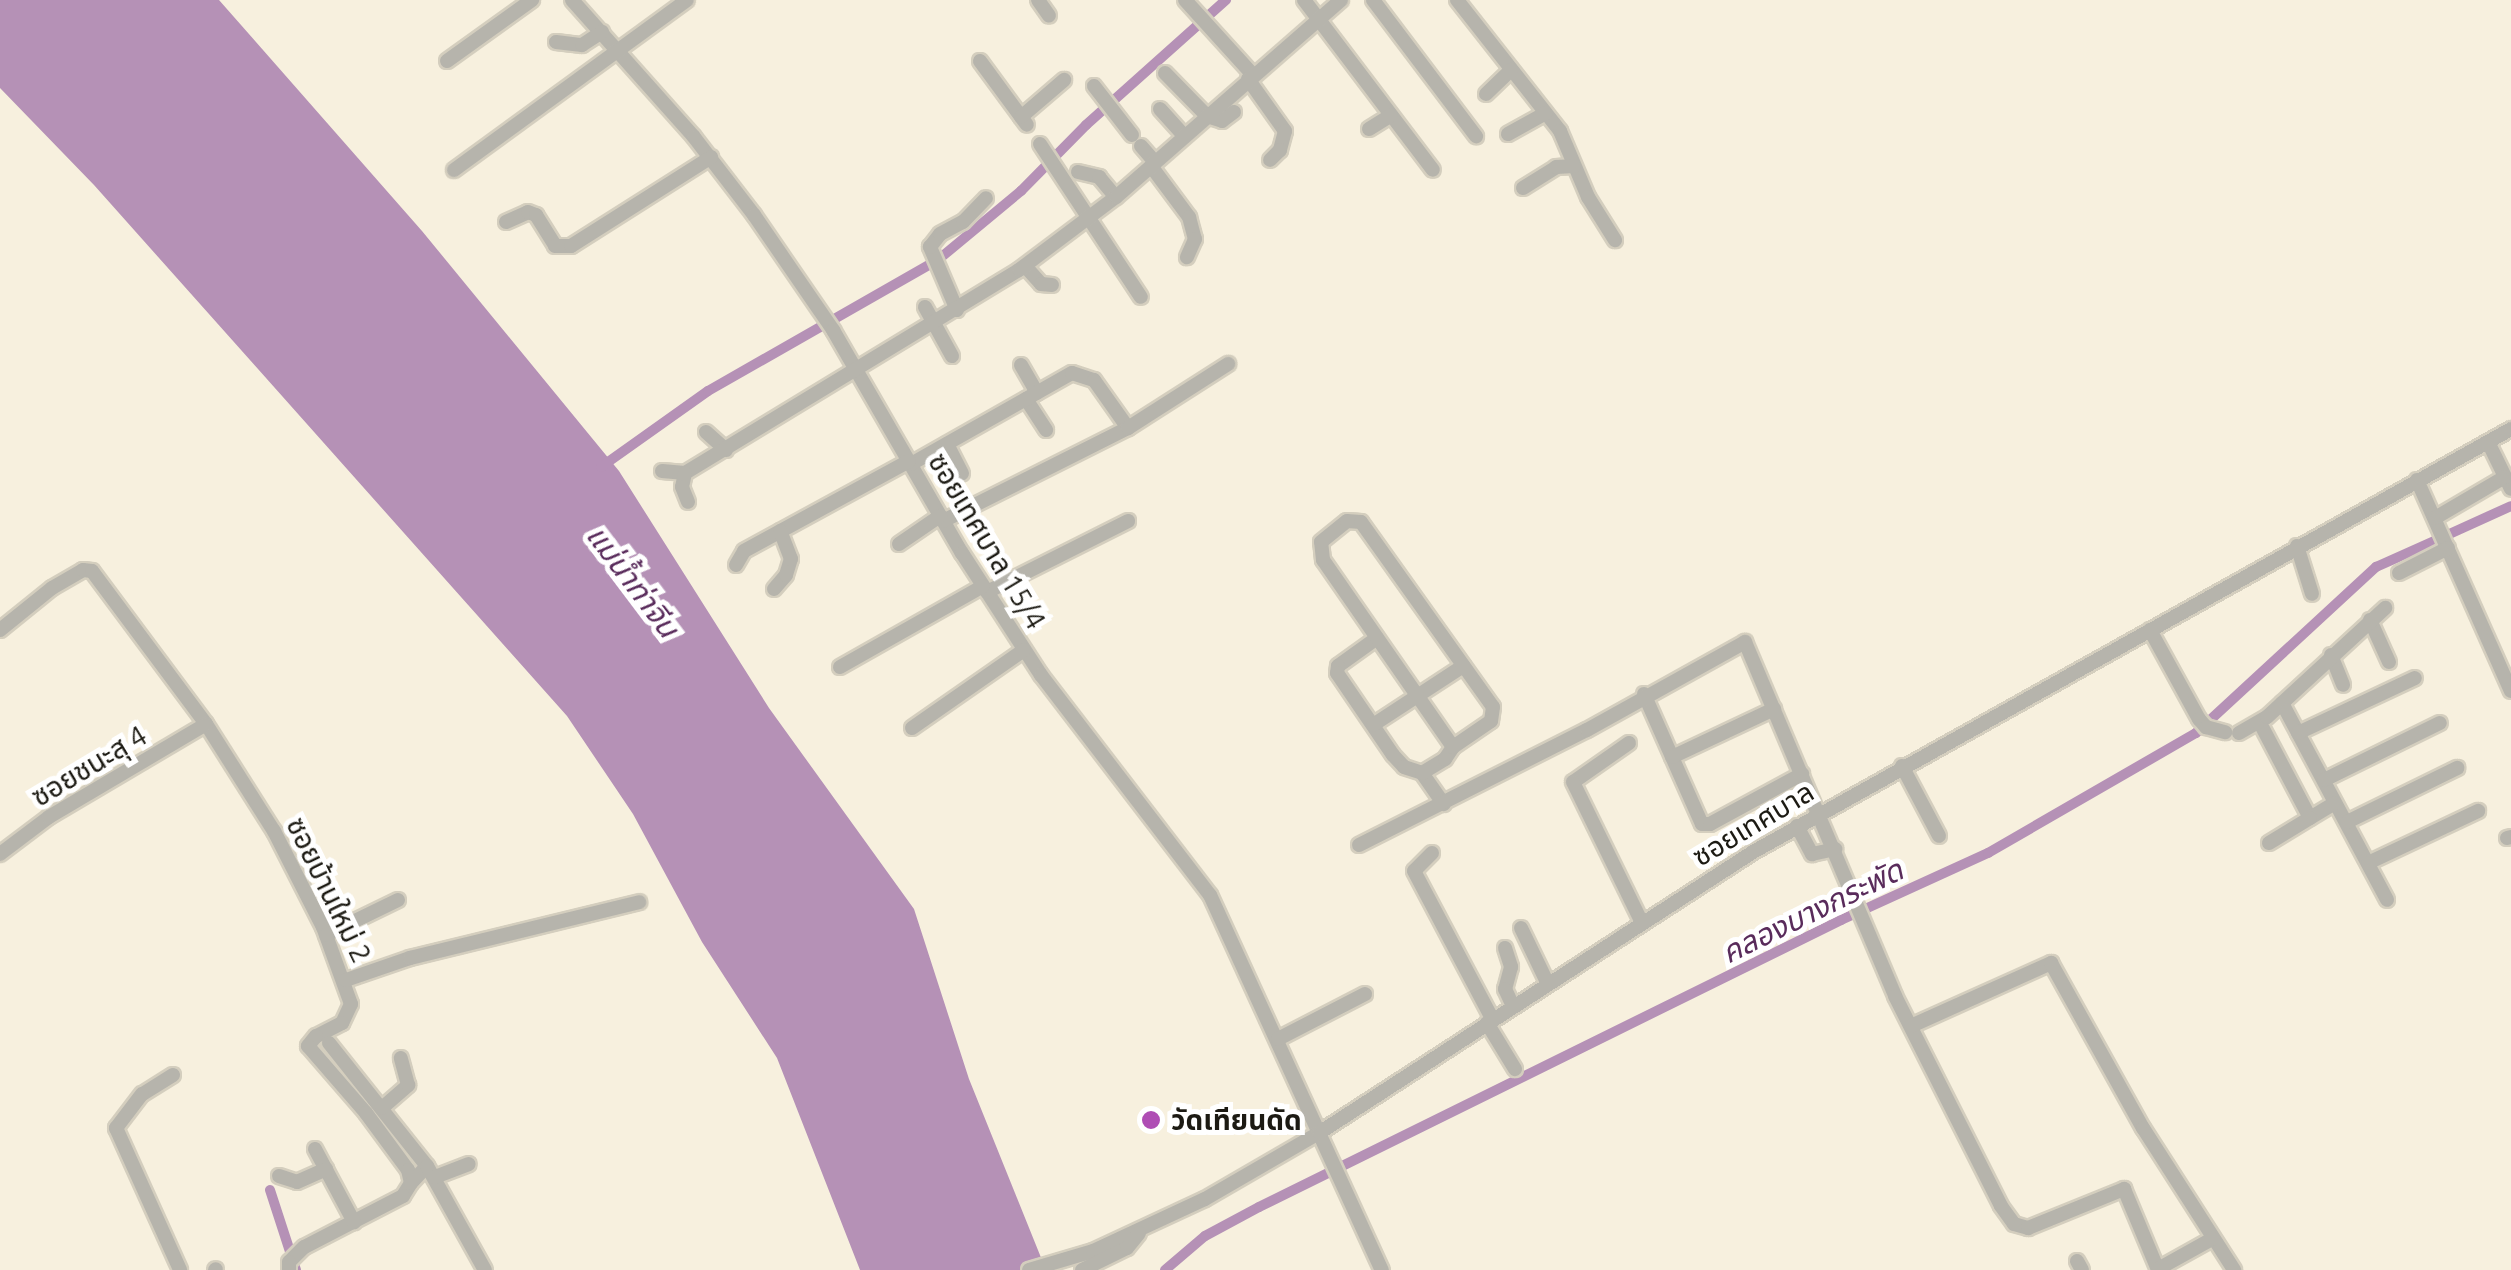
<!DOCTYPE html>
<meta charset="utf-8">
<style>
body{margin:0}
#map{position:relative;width:2511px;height:1270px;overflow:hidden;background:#f7f0de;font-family:Ubuntu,"Noto Sans Thai",sans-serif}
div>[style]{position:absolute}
.water>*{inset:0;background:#b591b6}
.canal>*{height:10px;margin:-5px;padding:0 5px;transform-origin:5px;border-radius:5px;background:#b591b6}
.roads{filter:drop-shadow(2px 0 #d4cebe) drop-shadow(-2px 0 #d4cebe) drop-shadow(0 2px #d4cebe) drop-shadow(0 -2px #d4cebe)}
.minor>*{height:14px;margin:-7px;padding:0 7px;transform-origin:7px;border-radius:7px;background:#b6b4ac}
.dots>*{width:28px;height:28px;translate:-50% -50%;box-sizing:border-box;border:5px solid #fff;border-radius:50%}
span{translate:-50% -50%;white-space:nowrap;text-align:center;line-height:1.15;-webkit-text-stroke:10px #fff;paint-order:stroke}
.street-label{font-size:28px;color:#1c1a13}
.poi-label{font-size:28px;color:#1c1a13;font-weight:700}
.left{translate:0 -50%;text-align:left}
.water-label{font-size:30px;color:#592b5b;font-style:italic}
</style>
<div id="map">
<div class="water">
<div style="clip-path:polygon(0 0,219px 0,422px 231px,619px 471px,769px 708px,914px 909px,969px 1079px,1046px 1270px,860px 1270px,777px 1058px,702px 942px,633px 814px,567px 716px,94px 185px,0 88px)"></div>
</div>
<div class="canal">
<div style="left:601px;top:467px;width:131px;rotate:-35.4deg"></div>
<div style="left:708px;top:391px;width:266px;rotate:-29.7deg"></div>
<div style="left:939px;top:259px;width:107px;rotate:-39.7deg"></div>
<div style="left:1021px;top:191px;width:93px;rotate:-45.4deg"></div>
<div style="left:1086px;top:125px;width:188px;rotate:-41.8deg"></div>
<div style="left:2445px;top:536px;width:72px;rotate:-24.4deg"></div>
<div style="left:270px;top:1190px;width:84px;rotate:72deg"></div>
<div style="left:1165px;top:1270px;width:52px;rotate:-40.4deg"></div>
<div style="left:1205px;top:1236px;width:61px;rotate:-28.2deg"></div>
<div style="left:1259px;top:1207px;width:649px;rotate:-26.25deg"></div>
<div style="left:1841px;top:920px;width:162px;rotate:-24.5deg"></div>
<div style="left:1988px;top:853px;width:240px;rotate:-30deg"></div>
<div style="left:2196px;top:733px;width:245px;rotate:-42.7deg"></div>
<div style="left:2376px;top:567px;width:71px;rotate:-24deg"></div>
</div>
<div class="roads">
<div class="minor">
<div style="left:572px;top:0;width:183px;rotate:48.3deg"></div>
<div style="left:694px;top:137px;width:98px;rotate:52.4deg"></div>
<div style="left:754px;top:215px;width:140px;rotate:55.5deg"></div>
<div style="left:833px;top:330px;width:258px;rotate:60deg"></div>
<div style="left:962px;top:553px;width:145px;rotate:57.1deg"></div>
<div style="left:1041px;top:675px;width:277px;rotate:52.5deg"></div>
<div style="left:1210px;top:895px;width:413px;rotate:65.4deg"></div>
<div style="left:1038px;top:0;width:19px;rotate:55deg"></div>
<div style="left:1185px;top:0;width:101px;rotate:47.8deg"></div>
<div style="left:1304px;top:0;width:213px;rotate:52.8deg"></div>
<div style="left:1373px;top:0;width:171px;rotate:52.9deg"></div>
<div style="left:1457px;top:0;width:167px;rotate:51.8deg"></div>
<div style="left:1560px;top:131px;width:72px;rotate:67deg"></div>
<div style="left:1588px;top:197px;width:51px;rotate:57.9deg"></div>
<div style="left:556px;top:42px;width:26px;rotate:7deg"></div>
<div style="left:582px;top:45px;width:24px;rotate:-33deg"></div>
<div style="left:447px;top:61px;width:105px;rotate:-35.7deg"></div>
<div style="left:980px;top:61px;width:79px;rotate:53.7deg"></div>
<div style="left:1165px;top:73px;width:60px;rotate:45.7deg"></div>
<div style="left:1207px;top:116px;width:16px;rotate:18deg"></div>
<div style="left:1222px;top:121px;width:15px;rotate:-37deg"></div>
<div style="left:1248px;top:79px;width:64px;rotate:54.6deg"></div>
<div style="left:1285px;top:131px;width:20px;rotate:105deg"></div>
<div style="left:1280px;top:150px;width:14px;rotate:135deg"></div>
<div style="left:1094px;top:86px;width:62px;rotate:52.2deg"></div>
<div style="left:1486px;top:94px;width:35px;rotate:-44deg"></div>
<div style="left:1160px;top:109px;width:36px;rotate:48deg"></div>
<div style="left:1021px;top:117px;width:57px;rotate:-40.7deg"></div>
<div style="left:1369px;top:129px;width:26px;rotate:-32deg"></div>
<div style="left:1508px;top:134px;width:43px;rotate:-28.9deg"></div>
<div style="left:1040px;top:144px;width:183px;rotate:56.6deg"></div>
<div style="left:1141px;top:146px;width:21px;rotate:49deg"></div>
<div style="left:1151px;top:166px;width:64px;rotate:53.3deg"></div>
<div style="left:1189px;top:217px;width:23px;rotate:75deg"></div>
<div style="left:1195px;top:239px;width:20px;rotate:114deg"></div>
<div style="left:454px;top:170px;width:288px;rotate:-36.1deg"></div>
<div style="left:1078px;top:172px;width:22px;rotate:13deg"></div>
<div style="left:1099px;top:177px;width:26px;rotate:50deg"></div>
<div style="left:1523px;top:188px;width:39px;rotate:-32deg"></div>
<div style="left:1556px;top:167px;width:18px;rotate:-3deg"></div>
<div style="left:506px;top:222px;width:24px;rotate:-24deg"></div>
<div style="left:528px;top:212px;width:9px;rotate:21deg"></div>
<div style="left:536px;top:215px;width:36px;rotate:58deg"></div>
<div style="left:555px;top:246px;width:16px"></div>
<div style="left:571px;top:246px;width:166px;rotate:-32.4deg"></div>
<div style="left:1025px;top:266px;width:24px;rotate:48deg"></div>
<div style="left:1041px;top:284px;width:11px;rotate:5deg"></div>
<div style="left:925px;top:307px;width:56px;rotate:61.1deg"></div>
<div style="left:957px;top:310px;width:69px;rotate:-113.2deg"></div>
<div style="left:930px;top:247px;width:16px;rotate:-52deg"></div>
<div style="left:940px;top:234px;width:26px;rotate:-28deg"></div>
<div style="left:963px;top:222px;width:33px;rotate:-46deg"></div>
<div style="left:1021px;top:365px;width:32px;rotate:60deg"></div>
<div style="left:1026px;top:399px;width:37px;rotate:57deg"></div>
<div style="left:706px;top:432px;width:27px;rotate:42deg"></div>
<div style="left:2488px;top:442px;width:52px;rotate:63.9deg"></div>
<div style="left:947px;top:444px;width:33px;rotate:63deg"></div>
<div style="left:911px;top:464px;width:185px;rotate:-29.5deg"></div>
<div style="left:1072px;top:373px;width:23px;rotate:18deg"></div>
<div style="left:1094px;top:380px;width:59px;rotate:54.7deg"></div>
<div style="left:662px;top:471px;width:23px;rotate:5deg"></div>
<div style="left:685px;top:473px;width:391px;rotate:-31.3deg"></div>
<div style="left:1019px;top:270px;width:121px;rotate:-37deg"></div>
<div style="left:1116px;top:197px;width:299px;rotate:-41.2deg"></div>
<div style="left:685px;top:473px;width:14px;rotate:102deg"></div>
<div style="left:682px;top:487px;width:16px;rotate:68deg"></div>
<div style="left:2417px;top:480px;width:231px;rotate:66deg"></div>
<div style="left:2435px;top:518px;width:81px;rotate:-30.4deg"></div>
<div style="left:943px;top:521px;width:207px;rotate:-26.7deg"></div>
<div style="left:1128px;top:428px;width:119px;rotate:-32.6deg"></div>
<div style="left:899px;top:544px;width:50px;rotate:-34.3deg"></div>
<div style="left:2297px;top:546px;width:50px;rotate:72.6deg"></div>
<div style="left:736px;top:565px;width:16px;rotate:-60deg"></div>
<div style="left:744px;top:551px;width:188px;rotate:-28.6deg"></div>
<div style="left:2399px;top:573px;width:55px;rotate:-27deg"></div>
<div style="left:774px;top:589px;width:18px;rotate:-49deg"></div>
<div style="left:786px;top:575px;width:17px;rotate:-73deg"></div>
<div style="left:791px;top:559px;width:30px;rotate:-111deg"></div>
<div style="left:987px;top:592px;width:158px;rotate:-26.7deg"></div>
<div style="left:2370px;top:620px;width:46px;rotate:65.7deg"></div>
<div style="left:0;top:630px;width:67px;rotate:-38.9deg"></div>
<div style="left:52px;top:588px;width:36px;rotate:-30deg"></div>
<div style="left:83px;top:570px;width:9px;rotate:6deg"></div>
<div style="left:92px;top:571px;width:191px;rotate:53.3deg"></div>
<div style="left:206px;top:724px;width:127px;rotate:57.6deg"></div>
<div style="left:274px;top:831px;width:108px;rotate:63deg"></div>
<div style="left:323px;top:927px;width:82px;rotate:70deg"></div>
<div style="left:351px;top:1004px;width:21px;rotate:115deg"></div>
<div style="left:342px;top:1023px;width:29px;rotate:153deg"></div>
<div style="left:316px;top:1036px;width:13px;rotate:129deg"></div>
<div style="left:308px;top:1046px;width:89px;rotate:49.1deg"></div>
<div style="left:366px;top:1113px;width:71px;rotate:53.6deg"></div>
<div style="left:408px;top:1170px;width:13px;rotate:77deg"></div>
<div style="left:411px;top:1183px;width:15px;rotate:122deg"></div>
<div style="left:403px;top:1196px;width:111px;rotate:152.7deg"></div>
<div style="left:304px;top:1247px;width:21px;rotate:135deg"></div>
<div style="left:289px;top:1262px;width:8px;rotate:90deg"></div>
<div style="left:2150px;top:630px;width:102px;rotate:61.2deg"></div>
<div style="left:2199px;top:719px;width:11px;rotate:49deg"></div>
<div style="left:2206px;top:727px;width:20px;rotate:15deg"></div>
<div style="left:1377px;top:638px;width:48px;rotate:144.3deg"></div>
<div style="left:1338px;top:666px;width:7px;rotate:98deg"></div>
<div style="left:1337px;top:673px;width:99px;rotate:55.7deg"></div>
<div style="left:1393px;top:755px;width:16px;rotate:47deg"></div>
<div style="left:1404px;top:767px;width:19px;rotate:18deg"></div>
<div style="left:1422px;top:773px;width:38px;rotate:55deg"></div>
<div style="left:2331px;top:655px;width:32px;rotate:68deg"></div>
<div style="left:840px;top:667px;width:164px;rotate:-29.5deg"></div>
<div style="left:1644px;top:694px;width:142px;rotate:66deg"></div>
<div style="left:1702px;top:824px;width:8px"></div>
<div style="left:1710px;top:824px;width:105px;rotate:-28.5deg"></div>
<div style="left:2282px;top:703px;width:223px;rotate:61.9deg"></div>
<div style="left:2260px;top:723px;width:107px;rotate:62.2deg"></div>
<div style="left:2310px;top:818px;width:29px;rotate:-31deg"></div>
<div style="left:1373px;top:725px;width:108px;rotate:-33.2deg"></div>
<div style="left:912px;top:728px;width:136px;rotate:-34.9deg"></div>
<div style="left:2239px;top:733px;width:32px;rotate:-30deg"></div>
<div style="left:2267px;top:717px;width:161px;rotate:-42.7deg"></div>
<div style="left:2298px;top:733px;width:129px;rotate:-25.2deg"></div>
<div style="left:1629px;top:743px;width:68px;rotate:145.1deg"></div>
<div style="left:1573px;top:782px;width:157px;rotate:63.9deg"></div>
<div style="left:1672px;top:757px;width:113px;rotate:-25.2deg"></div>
<div style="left:1902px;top:766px;width:79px;rotate:62.1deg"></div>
<div style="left:1422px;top:773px;width:27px;rotate:-31deg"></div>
<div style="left:1445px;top:759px;width:14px;rotate:-56deg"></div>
<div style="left:1453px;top:747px;width:228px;rotate:-124.8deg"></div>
<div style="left:1323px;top:560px;width:18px;rotate:-96deg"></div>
<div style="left:1321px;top:542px;width:33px;rotate:-39deg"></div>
<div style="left:1347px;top:521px;width:14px;rotate:4deg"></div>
<div style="left:1361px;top:522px;width:227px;rotate:54.5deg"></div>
<div style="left:1493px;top:707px;width:14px;rotate:98deg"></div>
<div style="left:1491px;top:721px;width:46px;rotate:145.6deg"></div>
<div style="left:2324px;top:780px;width:129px;rotate:-26.2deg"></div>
<div style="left:2347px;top:822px;width:123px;rotate:-26.1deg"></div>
<div style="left:1797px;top:826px;width:32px;rotate:62deg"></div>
<div style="left:1812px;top:854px;width:24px;rotate:-12deg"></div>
<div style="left:2507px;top:838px;width:4px;rotate:-14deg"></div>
<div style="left:2269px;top:843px;width:48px;rotate:-31.4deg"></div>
<div style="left:1359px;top:845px;width:255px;rotate:-26.8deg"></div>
<div style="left:1587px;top:730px;width:181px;rotate:-29.1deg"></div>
<div style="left:1745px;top:642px;width:384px;rotate:67deg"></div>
<div style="left:1895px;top:996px;width:235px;rotate:63.2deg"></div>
<div style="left:2001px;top:1206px;width:22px;rotate:54deg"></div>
<div style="left:2014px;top:1224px;width:15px;rotate:16deg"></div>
<div style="left:2028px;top:1228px;width:104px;rotate:-22.1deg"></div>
<div style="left:2124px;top:1189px;width:88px;rotate:67.2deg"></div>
<div style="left:1432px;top:853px;width:25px;rotate:135deg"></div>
<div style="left:1414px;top:871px;width:169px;rotate:62.1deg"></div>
<div style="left:0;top:854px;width:61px;rotate:-37.1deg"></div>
<div style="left:49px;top:817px;width:182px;rotate:-30.6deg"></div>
<div style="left:2368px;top:863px;width:122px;rotate:-25.3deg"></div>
<div style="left:1521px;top:928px;width:62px;rotate:64.3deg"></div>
<div style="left:326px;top:935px;width:80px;rotate:-25.9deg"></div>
<div style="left:1505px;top:948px;width:20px;rotate:72deg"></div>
<div style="left:1511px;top:967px;width:23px;rotate:105deg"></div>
<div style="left:1505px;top:989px;width:19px;rotate:65deg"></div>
<div style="left:346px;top:980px;width:68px;rotate:-19deg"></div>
<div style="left:410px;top:958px;width:236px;rotate:-13.7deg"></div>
<div style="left:1487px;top:1023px;width:54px;rotate:58.7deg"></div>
<div style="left:1911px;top:1026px;width:154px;rotate:-24.2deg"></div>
<div style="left:2051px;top:963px;width:189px;rotate:60.9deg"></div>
<div style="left:2143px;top:1128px;width:169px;rotate:57.3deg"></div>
<div style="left:1278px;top:1039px;width:98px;rotate:-27.3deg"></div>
<div style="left:329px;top:1043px;width:157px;rotate:51.5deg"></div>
<div style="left:427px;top:1166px;width:23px;rotate:133deg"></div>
<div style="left:173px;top:1075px;width:36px;rotate:148deg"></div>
<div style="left:142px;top:1094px;width:43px;rotate:127.4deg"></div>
<div style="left:116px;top:1128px;width:156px;rotate:65.7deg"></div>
<div style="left:382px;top:1108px;width:35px;rotate:-41deg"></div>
<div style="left:408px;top:1085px;width:28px;rotate:-105deg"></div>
<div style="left:315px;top:1149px;width:83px;rotate:61.9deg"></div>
<div style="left:427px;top:1166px;width:119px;rotate:60.9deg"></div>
<div style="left:279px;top:1176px;width:19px;rotate:18deg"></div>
<div style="left:297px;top:1182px;width:32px;rotate:-24deg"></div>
<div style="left:435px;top:1177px;width:36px;rotate:-21deg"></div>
<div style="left:2077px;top:1261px;width:10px;rotate:61deg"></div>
<div style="left:2158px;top:1269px;width:62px;rotate:-29.1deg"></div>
<div style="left:215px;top:1270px;width:1px;rotate:-45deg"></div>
<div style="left:1029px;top:1270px;width:67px;rotate:-16.5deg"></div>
<div style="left:1093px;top:1251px;width:123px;rotate:-24.9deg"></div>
<div style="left:1205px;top:1199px;width:132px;rotate:-30.1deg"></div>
<div style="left:1319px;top:1133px;width:517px;rotate:-32.92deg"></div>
<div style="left:1753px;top:852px;width:868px;rotate:-29.16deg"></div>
<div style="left:1082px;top:1270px;width:50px;rotate:-26.1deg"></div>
<div style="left:1127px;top:1248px;width:19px;rotate:-51deg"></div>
</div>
</div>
<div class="dots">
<div style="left:1151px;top:1120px;background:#af4db4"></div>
</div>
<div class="street-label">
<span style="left:987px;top:541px;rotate:59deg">ซอยเทศบาล 15/4</span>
<span style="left:89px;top:766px;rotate:-31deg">ซอยชนะสุ 4</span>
<span style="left:1753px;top:824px;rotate:-31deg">ซอยเทศบาล</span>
<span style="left:329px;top:890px;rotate:64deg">ซอยบ้านใหม่ 2</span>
</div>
<div class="poi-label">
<span class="left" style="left:1171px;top:1120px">วัดเทียนดัด</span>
</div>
<div class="water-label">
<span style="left:633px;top:581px;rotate:53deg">แม่น้ำท่าจีน</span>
<span style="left:1812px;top:911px;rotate:-26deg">คลองบางกระพัด</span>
</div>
</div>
